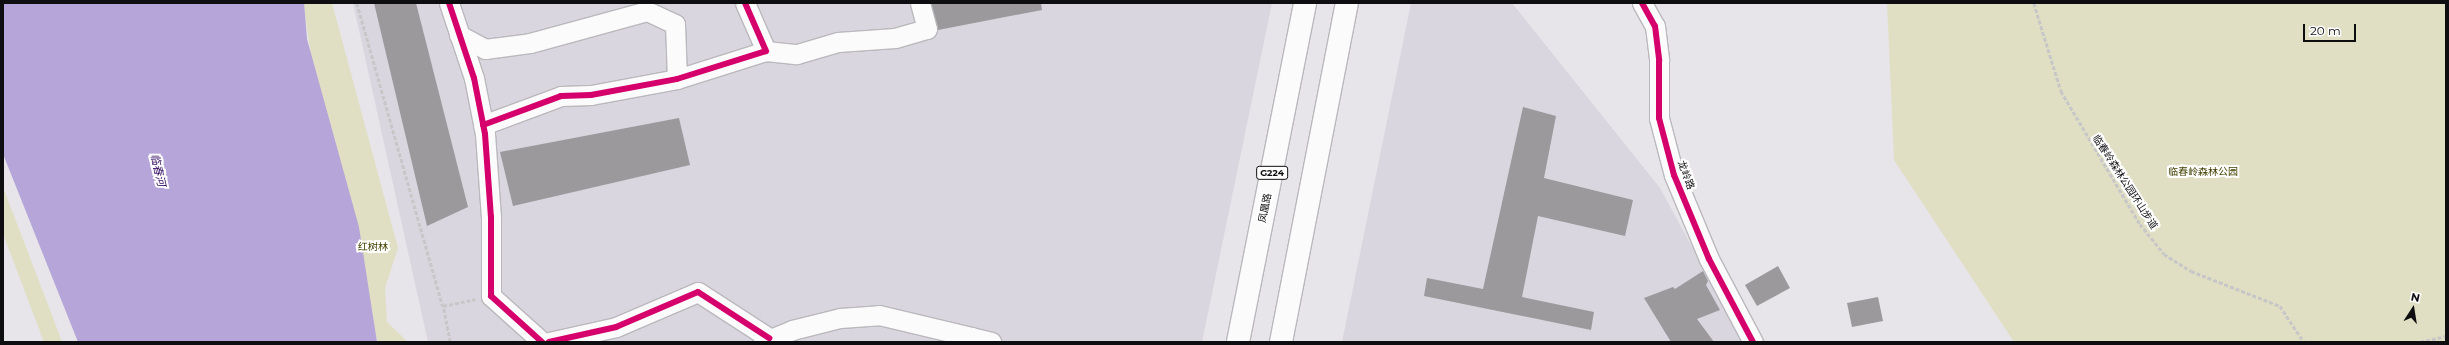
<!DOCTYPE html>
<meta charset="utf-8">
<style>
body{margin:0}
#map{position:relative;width:2449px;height:345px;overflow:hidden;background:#e7e5ea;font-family:Montserrat,"Noto Sans SC",sans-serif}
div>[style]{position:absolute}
.built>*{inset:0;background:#d9d6df}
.green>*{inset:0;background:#e0dfc4}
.water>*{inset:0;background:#b5a5d8}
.building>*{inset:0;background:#9b999c}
.path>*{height:2.5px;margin-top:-1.25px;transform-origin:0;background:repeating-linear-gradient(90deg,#c7c7c8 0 4px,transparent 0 6px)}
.roads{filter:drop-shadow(1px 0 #bab8bc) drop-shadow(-1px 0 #bab8bc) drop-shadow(0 1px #bab8bc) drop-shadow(0 -1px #bab8bc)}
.minor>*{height:19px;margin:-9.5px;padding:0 9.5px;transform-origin:9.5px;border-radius:9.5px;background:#fbfbfc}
.highway>*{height:22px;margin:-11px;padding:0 11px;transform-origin:11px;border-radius:11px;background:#fbfbfc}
.cycleway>*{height:6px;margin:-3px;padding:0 3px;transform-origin:3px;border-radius:3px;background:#d6006c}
span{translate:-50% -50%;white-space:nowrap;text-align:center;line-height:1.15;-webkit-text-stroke:4px #fff;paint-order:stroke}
.shield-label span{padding:1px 3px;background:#fff;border:1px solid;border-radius:3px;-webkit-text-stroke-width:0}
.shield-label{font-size:9px;color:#0e0d10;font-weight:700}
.park-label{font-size:10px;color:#424000}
.street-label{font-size:10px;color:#0e0d10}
.water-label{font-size:11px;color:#350f62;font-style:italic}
.frame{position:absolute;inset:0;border:4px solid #0e0d10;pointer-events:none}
.north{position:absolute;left:2393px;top:289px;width:40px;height:40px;-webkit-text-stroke:3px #fff;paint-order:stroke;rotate:12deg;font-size:11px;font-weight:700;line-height:16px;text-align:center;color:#0e0d10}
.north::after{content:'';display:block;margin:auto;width:14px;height:18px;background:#0e0d10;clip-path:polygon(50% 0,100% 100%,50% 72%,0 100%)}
.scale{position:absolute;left:2303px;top:24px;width:53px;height:18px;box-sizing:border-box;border:2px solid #0e0d10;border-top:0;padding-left:5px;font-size:12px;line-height:14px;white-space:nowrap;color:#0e0d10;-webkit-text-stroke:3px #fff;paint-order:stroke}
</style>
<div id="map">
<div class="built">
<div style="clip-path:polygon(353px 3px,1272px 3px,1202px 342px,428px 342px)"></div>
<div style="clip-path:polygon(1411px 3px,1512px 3px,1660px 188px,1744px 342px,1342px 342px)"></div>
</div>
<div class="green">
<div style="clip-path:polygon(303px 3px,332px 3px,398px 248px,385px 288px,387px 322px,408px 342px,378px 342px,356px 278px,322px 126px)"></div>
<div style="clip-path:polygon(1887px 3px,2446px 3px,2446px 342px,2014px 342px,1894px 160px)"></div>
<div style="clip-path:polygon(3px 187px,52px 315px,62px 342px,44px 342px,3px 234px)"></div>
</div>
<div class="water">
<div style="clip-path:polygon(3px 3px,304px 3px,307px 39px,359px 227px,377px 342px,78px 342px,3px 154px)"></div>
</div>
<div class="building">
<div style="clip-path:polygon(374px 3px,416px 3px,468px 207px,427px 226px)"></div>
<div style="clip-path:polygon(931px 3px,1041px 3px,1042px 10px,938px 30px)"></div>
<div style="clip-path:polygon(1523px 107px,1556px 116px,1544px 178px,1633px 200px,1625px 236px,1538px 216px,1522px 297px,1594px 312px,1591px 330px,1424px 296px,1427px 278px,1483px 289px)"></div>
<div style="clip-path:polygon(679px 118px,690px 165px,513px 206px,500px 152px)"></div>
<div style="clip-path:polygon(1778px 266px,1790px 288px,1757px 306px,1745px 285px)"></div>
<div style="clip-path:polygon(1703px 271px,1708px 281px,1706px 285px,1720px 310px,1697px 319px,1714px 342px,1671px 342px,1644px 298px,1673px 287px,1675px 289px)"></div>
<div style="clip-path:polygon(1878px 297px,1883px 321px,1852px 327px,1847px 303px)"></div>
</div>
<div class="path">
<div style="left:357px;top:3px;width:315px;rotate:74.2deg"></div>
<div style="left:2034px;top:3px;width:92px;rotate:72.9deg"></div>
<div style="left:2061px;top:91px;width:155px;rotate:59.3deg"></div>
<div style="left:2140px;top:224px;width:38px;rotate:51deg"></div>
<div style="left:2164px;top:254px;width:32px;rotate:32deg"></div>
<div style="left:2191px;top:271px;width:96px;rotate:21.5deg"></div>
<div style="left:2280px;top:306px;width:43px;rotate:56.3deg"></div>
<div style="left:450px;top:342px;width:37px;rotate:-101deg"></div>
<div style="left:443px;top:306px;width:33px;rotate:-12deg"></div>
<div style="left:2420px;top:342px;width:27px;rotate:-13deg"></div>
</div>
<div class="roads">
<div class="minor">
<div style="left:449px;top:3px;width:79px;rotate:71.6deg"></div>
<div style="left:474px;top:78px;width:57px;rotate:78.9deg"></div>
<div style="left:485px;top:134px;width:83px;rotate:85.9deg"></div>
<div style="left:491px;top:217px;width:79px;rotate:90deg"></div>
<div style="left:491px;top:296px;width:69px;rotate:42deg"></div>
<div style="left:1642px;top:3px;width:26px;rotate:61deg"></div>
<div style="left:1655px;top:26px;width:35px;rotate:83deg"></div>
<div style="left:1659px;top:61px;width:57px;rotate:90deg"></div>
<div style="left:1659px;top:118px;width:59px;rotate:75.3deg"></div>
<div style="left:1674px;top:175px;width:91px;rotate:67.4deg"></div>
<div style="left:1709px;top:259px;width:94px;rotate:62.1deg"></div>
<div style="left:459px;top:35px;width:30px;rotate:28deg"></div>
<div style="left:485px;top:49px;width:45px;rotate:-7.6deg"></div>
<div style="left:530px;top:43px;width:121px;rotate:-15.3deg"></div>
<div style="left:647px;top:11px;width:31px;rotate:25deg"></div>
<div style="left:675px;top:24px;width:55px;rotate:87.9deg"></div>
<div style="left:766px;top:51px;width:31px;rotate:6deg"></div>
<div style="left:797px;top:54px;width:43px;rotate:-16.3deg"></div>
<div style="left:838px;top:42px;width:57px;rotate:-4deg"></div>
<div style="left:895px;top:38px;width:33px;rotate:-16deg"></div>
<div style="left:927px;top:29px;width:27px;rotate:-105deg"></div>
<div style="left:483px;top:125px;width:83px;rotate:-20.4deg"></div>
<div style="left:561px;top:96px;width:30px;rotate:-2deg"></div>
<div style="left:591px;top:95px;width:87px;rotate:-10.5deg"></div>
<div style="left:677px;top:79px;width:93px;rotate:-17.5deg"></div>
<div style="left:766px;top:51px;width:52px;rotate:-113.6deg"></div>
<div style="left:971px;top:337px;width:21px;rotate:14deg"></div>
<div style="left:549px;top:342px;width:69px;rotate:-12.6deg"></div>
<div style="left:616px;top:327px;width:89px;rotate:-23.1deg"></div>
<div style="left:698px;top:292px;width:85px;rotate:32.9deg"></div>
<div style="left:763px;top:342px;width:31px;rotate:-22deg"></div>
<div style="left:792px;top:330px;width:49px;rotate:-14deg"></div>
<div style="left:840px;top:318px;width:39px;rotate:-4deg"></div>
<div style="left:879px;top:315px;width:95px;rotate:13.4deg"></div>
<div style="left:971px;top:337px;width:5px;rotate:90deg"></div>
</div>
<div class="highway">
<div style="left:1238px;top:342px;width:346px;rotate:-78.8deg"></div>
<div style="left:1281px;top:342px;width:345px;rotate:-79deg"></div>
</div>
</div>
<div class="cycleway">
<div style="left:449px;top:3px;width:79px;rotate:71.6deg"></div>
<div style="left:474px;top:78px;width:57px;rotate:78.9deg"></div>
<div style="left:485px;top:134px;width:83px;rotate:85.9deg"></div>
<div style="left:491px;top:217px;width:79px;rotate:90deg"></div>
<div style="left:491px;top:296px;width:69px;rotate:42deg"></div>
<div style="left:1642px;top:3px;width:26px;rotate:61deg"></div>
<div style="left:1655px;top:26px;width:35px;rotate:83deg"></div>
<div style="left:1659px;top:61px;width:57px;rotate:90deg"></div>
<div style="left:1659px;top:118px;width:59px;rotate:75.3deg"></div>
<div style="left:1674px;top:175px;width:91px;rotate:67.4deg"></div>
<div style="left:1709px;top:259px;width:94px;rotate:62.1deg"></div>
<div style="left:483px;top:125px;width:83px;rotate:-20.4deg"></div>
<div style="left:561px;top:96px;width:30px;rotate:-2deg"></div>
<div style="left:591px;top:95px;width:87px;rotate:-10.5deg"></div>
<div style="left:677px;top:79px;width:93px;rotate:-17.5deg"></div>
<div style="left:766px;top:51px;width:52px;rotate:-113.6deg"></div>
<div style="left:549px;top:342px;width:69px;rotate:-12.6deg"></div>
<div style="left:616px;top:327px;width:89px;rotate:-23.1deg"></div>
<div style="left:698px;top:292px;width:85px;rotate:32.9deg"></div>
</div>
<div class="shield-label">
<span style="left:1272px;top:173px">G224</span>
</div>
<div class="park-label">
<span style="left:2203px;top:172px">临春岭森林公园</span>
<span style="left:373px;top:247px">红树林</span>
</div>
<div class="street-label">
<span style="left:1686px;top:175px;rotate:70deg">龙岭路</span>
<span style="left:2125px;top:182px;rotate:57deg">临春岭森林公园环山步道</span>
<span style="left:1265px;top:208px;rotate:-79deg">凤凰路</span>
</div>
<div class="water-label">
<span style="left:158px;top:170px;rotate:77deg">临春河</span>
</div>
<div class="frame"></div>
<div class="north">N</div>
<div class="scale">20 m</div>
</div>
